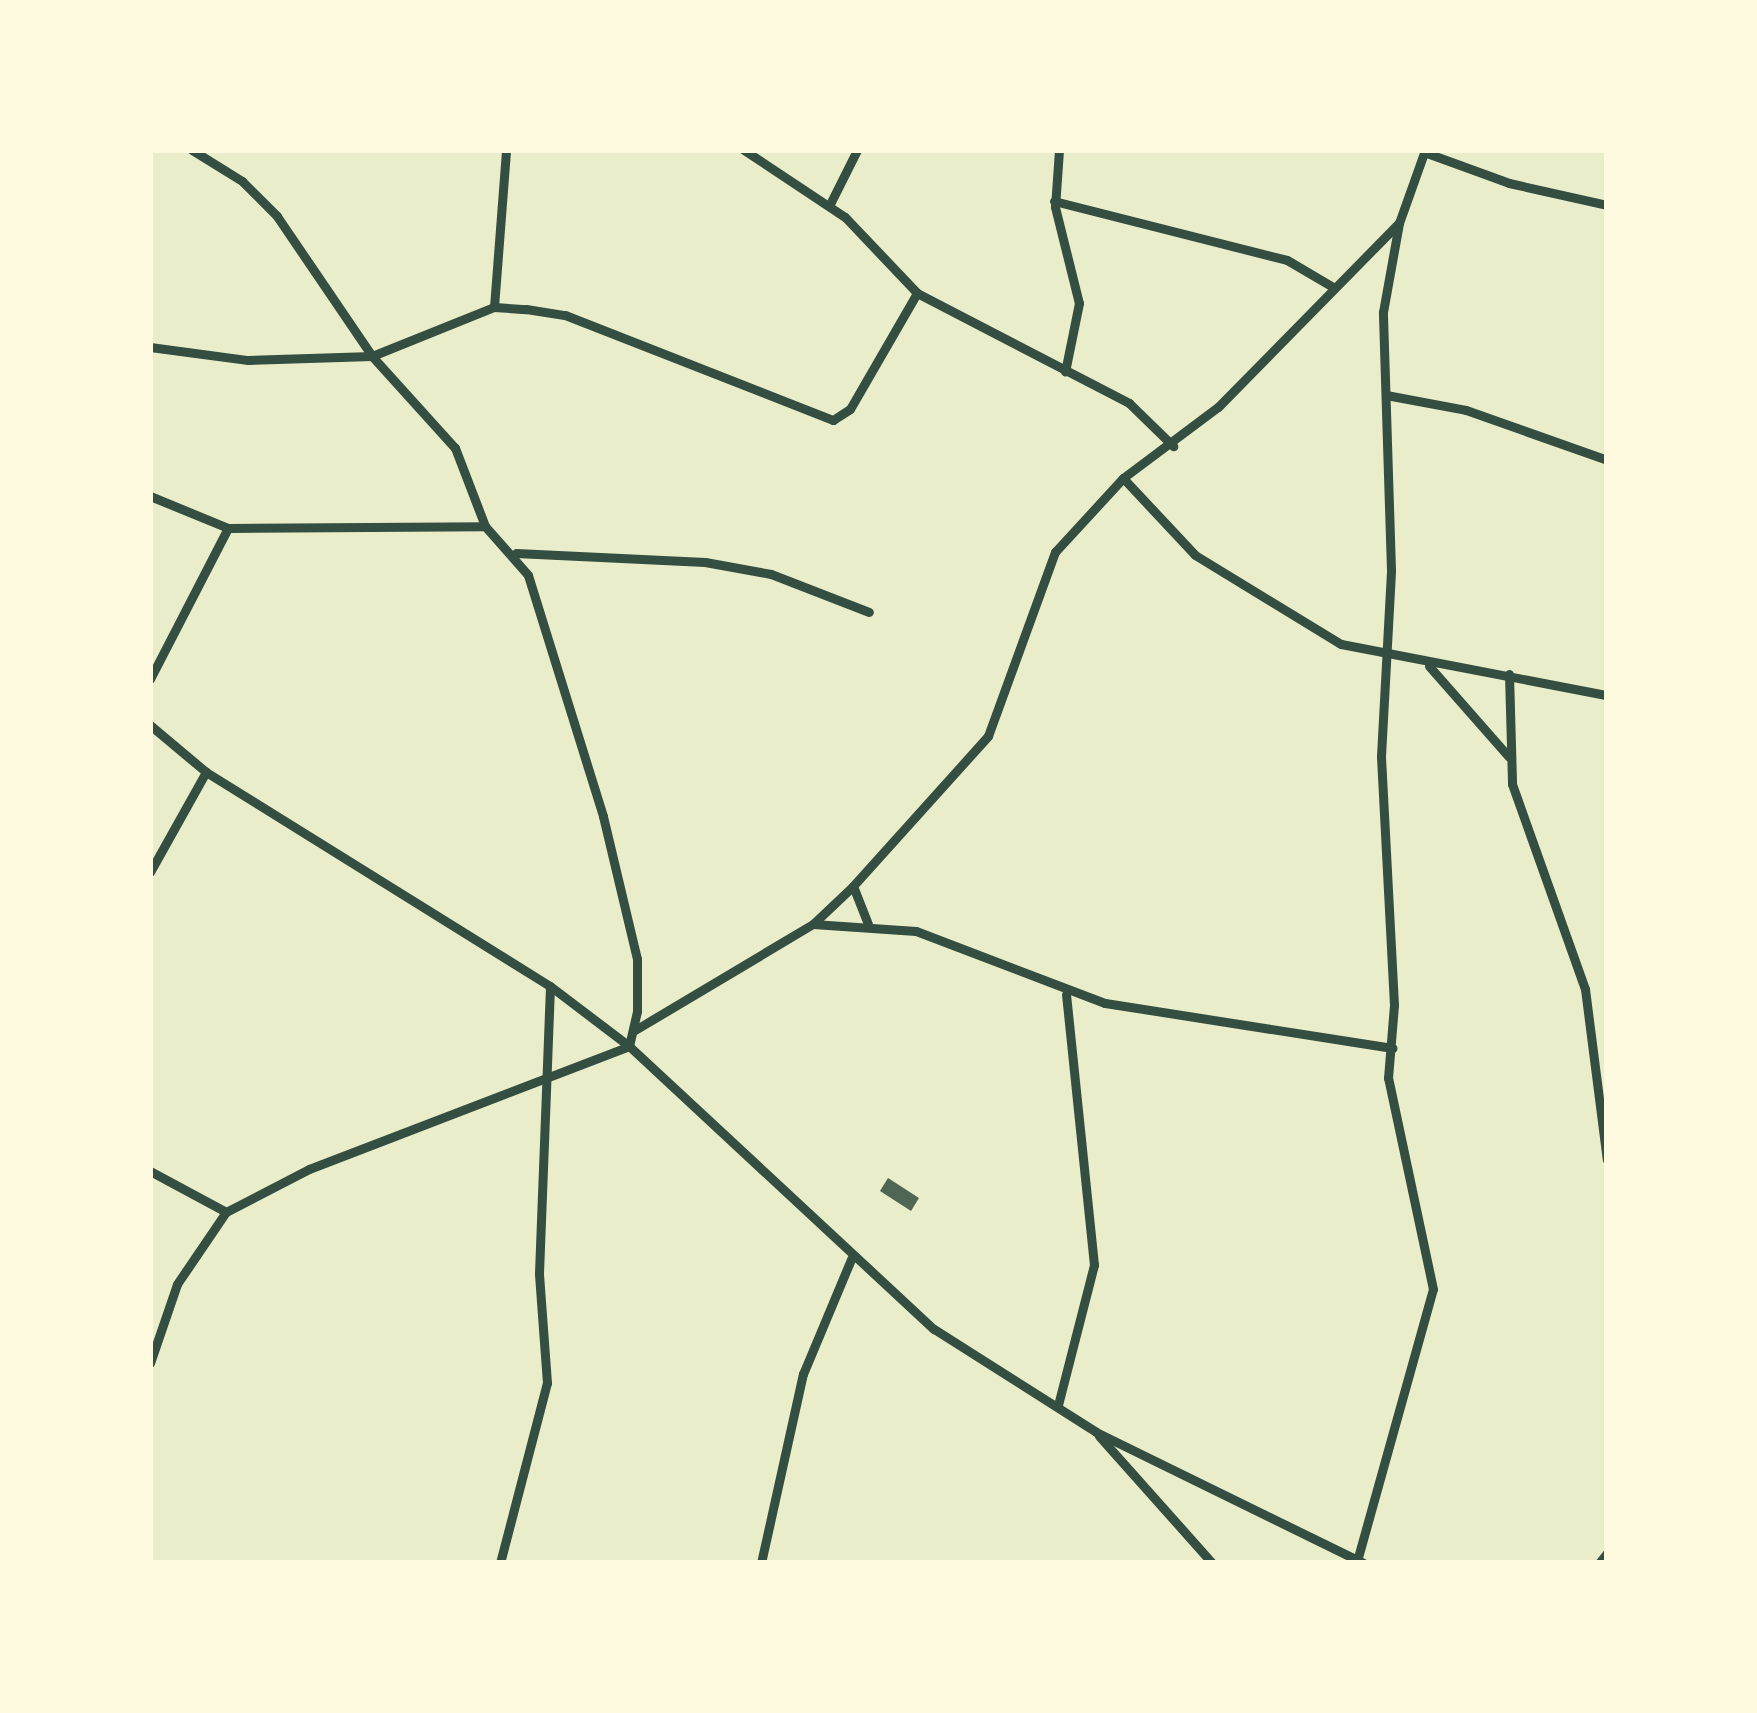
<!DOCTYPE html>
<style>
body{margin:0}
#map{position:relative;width:1757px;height:1713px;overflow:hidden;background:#e9edc9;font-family:Manrope,sans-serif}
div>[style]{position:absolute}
.building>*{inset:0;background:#4f6655}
.minor>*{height:9px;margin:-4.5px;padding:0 4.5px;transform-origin:4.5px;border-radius:4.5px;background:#344e41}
span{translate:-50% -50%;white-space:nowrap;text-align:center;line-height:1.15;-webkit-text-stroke:12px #fefae0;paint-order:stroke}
.frame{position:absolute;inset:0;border:153px solid #fefae0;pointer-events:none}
</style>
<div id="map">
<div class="building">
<div style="clip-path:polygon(888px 1178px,919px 1198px,911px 1211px,880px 1191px)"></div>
</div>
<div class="minor">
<div style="left:744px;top:150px;width:121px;rotate:33.6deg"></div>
<div style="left:845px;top:217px;width:105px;rotate:46.5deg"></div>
<div style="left:917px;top:293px;width:239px;rotate:27.4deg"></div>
<div style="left:1129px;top:403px;width:62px;rotate:44.3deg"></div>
<div style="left:1059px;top:150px;width:57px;rotate:94deg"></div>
<div style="left:1055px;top:207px;width:99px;rotate:76deg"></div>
<div style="left:1079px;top:303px;width:70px;rotate:101.5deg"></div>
<div style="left:1424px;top:152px;width:90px;rotate:20deg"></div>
<div style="left:1509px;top:183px;width:100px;rotate:12.7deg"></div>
<div style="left:1054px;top:201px;width:240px;rotate:14.2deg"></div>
<div style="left:1287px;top:260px;width:53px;rotate:30.4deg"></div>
<div style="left:829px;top:206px;width:63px;rotate:-63.4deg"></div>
<div style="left:494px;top:307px;width:157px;rotate:-85.6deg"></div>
<div style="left:150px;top:347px;width:99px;rotate:7.6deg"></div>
<div style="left:248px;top:360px;width:124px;rotate:-1.8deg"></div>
<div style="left:372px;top:356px;width:131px;rotate:-21.9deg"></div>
<div style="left:494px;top:307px;width:32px;rotate:4deg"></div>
<div style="left:526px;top:309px;width:39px;rotate:9deg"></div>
<div style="left:565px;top:315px;width:288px;rotate:21.4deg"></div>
<div style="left:833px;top:420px;width:20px;rotate:-33deg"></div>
<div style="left:850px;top:409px;width:134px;rotate:-60deg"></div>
<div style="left:1386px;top:395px;width:81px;rotate:10.6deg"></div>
<div style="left:1466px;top:410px;width:150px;rotate:19.5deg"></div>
<div style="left:1123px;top:478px;width:105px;rotate:46.9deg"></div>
<div style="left:1195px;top:555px;width:171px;rotate:31.4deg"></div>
<div style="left:1341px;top:644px;width:271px;rotate:10.9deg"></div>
<div style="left:150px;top:496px;width:84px;rotate:22.3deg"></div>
<div style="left:228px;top:528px;width:257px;rotate:-0.4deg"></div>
<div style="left:516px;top:553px;width:189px;rotate:2.7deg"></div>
<div style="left:705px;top:562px;width:67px;rotate:10.3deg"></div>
<div style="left:771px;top:574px;width:105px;rotate:21.2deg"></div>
<div style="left:1429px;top:666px;width:121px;rotate:48.7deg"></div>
<div style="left:1509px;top:674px;width:110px;rotate:88.4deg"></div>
<div style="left:1512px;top:784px;width:218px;rotate:70.4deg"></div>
<div style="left:1585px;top:989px;width:172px;rotate:82.7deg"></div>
<div style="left:150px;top:679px;width:170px;rotate:-62.7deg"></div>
<div style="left:150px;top:725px;width:73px;rotate:40deg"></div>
<div style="left:206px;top:772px;width:405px;rotate:31.9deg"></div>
<div style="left:550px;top:986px;width:99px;rotate:37.2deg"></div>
<div style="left:629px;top:1046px;width:416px;rotate:42.9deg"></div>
<div style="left:934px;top:1329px;width:192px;rotate:32.4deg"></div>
<div style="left:1096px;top:1432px;width:297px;rotate:26.1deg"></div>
<div style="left:150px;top:872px;width:115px;rotate:-60.8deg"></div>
<div style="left:853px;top:886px;width:41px;rotate:68.5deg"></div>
<div style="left:813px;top:924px;width:103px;rotate:3.9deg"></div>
<div style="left:916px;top:931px;width:202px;rotate:20.9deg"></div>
<div style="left:1105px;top:1003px;width:291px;rotate:8.9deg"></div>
<div style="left:635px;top:1030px;width:207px;rotate:-30.8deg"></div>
<div style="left:813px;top:924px;width:55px;rotate:-43.5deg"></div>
<div style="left:853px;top:886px;width:202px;rotate:-48deg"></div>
<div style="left:988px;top:736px;width:196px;rotate:-70deg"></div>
<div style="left:1055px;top:552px;width:100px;rotate:-47.4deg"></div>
<div style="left:1123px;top:478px;width:119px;rotate:-36.8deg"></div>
<div style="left:1218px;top:407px;width:258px;rotate:-45.5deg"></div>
<div style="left:150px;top:1171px;width:86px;rotate:28.3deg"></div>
<div style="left:150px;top:1363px;width:83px;rotate:-71.1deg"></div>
<div style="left:177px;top:1284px;width:87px;rotate:-55.8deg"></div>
<div style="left:226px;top:1212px;width:93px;rotate:-27.4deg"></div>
<div style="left:309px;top:1169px;width:343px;rotate:-21deg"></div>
<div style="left:629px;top:1046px;width:36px;rotate:-77deg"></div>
<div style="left:637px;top:1011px;width:52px;rotate:-90deg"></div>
<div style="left:637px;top:959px;width:147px;rotate:-103.4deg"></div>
<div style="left:603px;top:816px;width:252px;rotate:-107.3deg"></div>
<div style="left:528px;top:575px;width:65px;rotate:-131.3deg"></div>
<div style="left:485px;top:526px;width:84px;rotate:-111deg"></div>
<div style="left:455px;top:448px;width:124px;rotate:-132.1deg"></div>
<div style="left:372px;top:356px;width:169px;rotate:-124.2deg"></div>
<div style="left:277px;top:216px;width:49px;rotate:-135deg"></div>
<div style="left:242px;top:181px;width:59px;rotate:-148.2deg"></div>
<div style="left:1058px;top:1405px;width:145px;rotate:-75.6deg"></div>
<div style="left:1094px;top:1265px;width:272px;rotate:-95.9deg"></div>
<div style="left:1099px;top:1436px;width:170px;rotate:48.3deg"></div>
<div style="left:1357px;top:1561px;width:282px;rotate:-74.4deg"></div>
<div style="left:1433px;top:1289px;width:216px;rotate:-102deg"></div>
<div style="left:1388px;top:1078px;width:73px;rotate:-85.3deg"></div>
<div style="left:1394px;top:1005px;width:249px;rotate:-93deg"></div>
<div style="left:1381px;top:756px;width:186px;rotate:-86.9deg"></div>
<div style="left:1391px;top:570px;width:258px;rotate:-91.8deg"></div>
<div style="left:1383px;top:312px;width:90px;rotate:-79.8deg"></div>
<div style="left:1399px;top:223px;width:77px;rotate:-70.4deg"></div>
<div style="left:500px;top:1563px;width:186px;rotate:-75.4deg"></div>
<div style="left:547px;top:1383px;width:110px;rotate:-94.2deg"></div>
<div style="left:539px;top:1273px;width:287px;rotate:-87.8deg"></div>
<div style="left:761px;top:1563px;width:194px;rotate:-77.5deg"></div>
<div style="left:803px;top:1374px;width:125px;rotate:-67.3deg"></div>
<div style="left:1599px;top:1563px;width:13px;rotate:-51deg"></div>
</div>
<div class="frame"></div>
</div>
